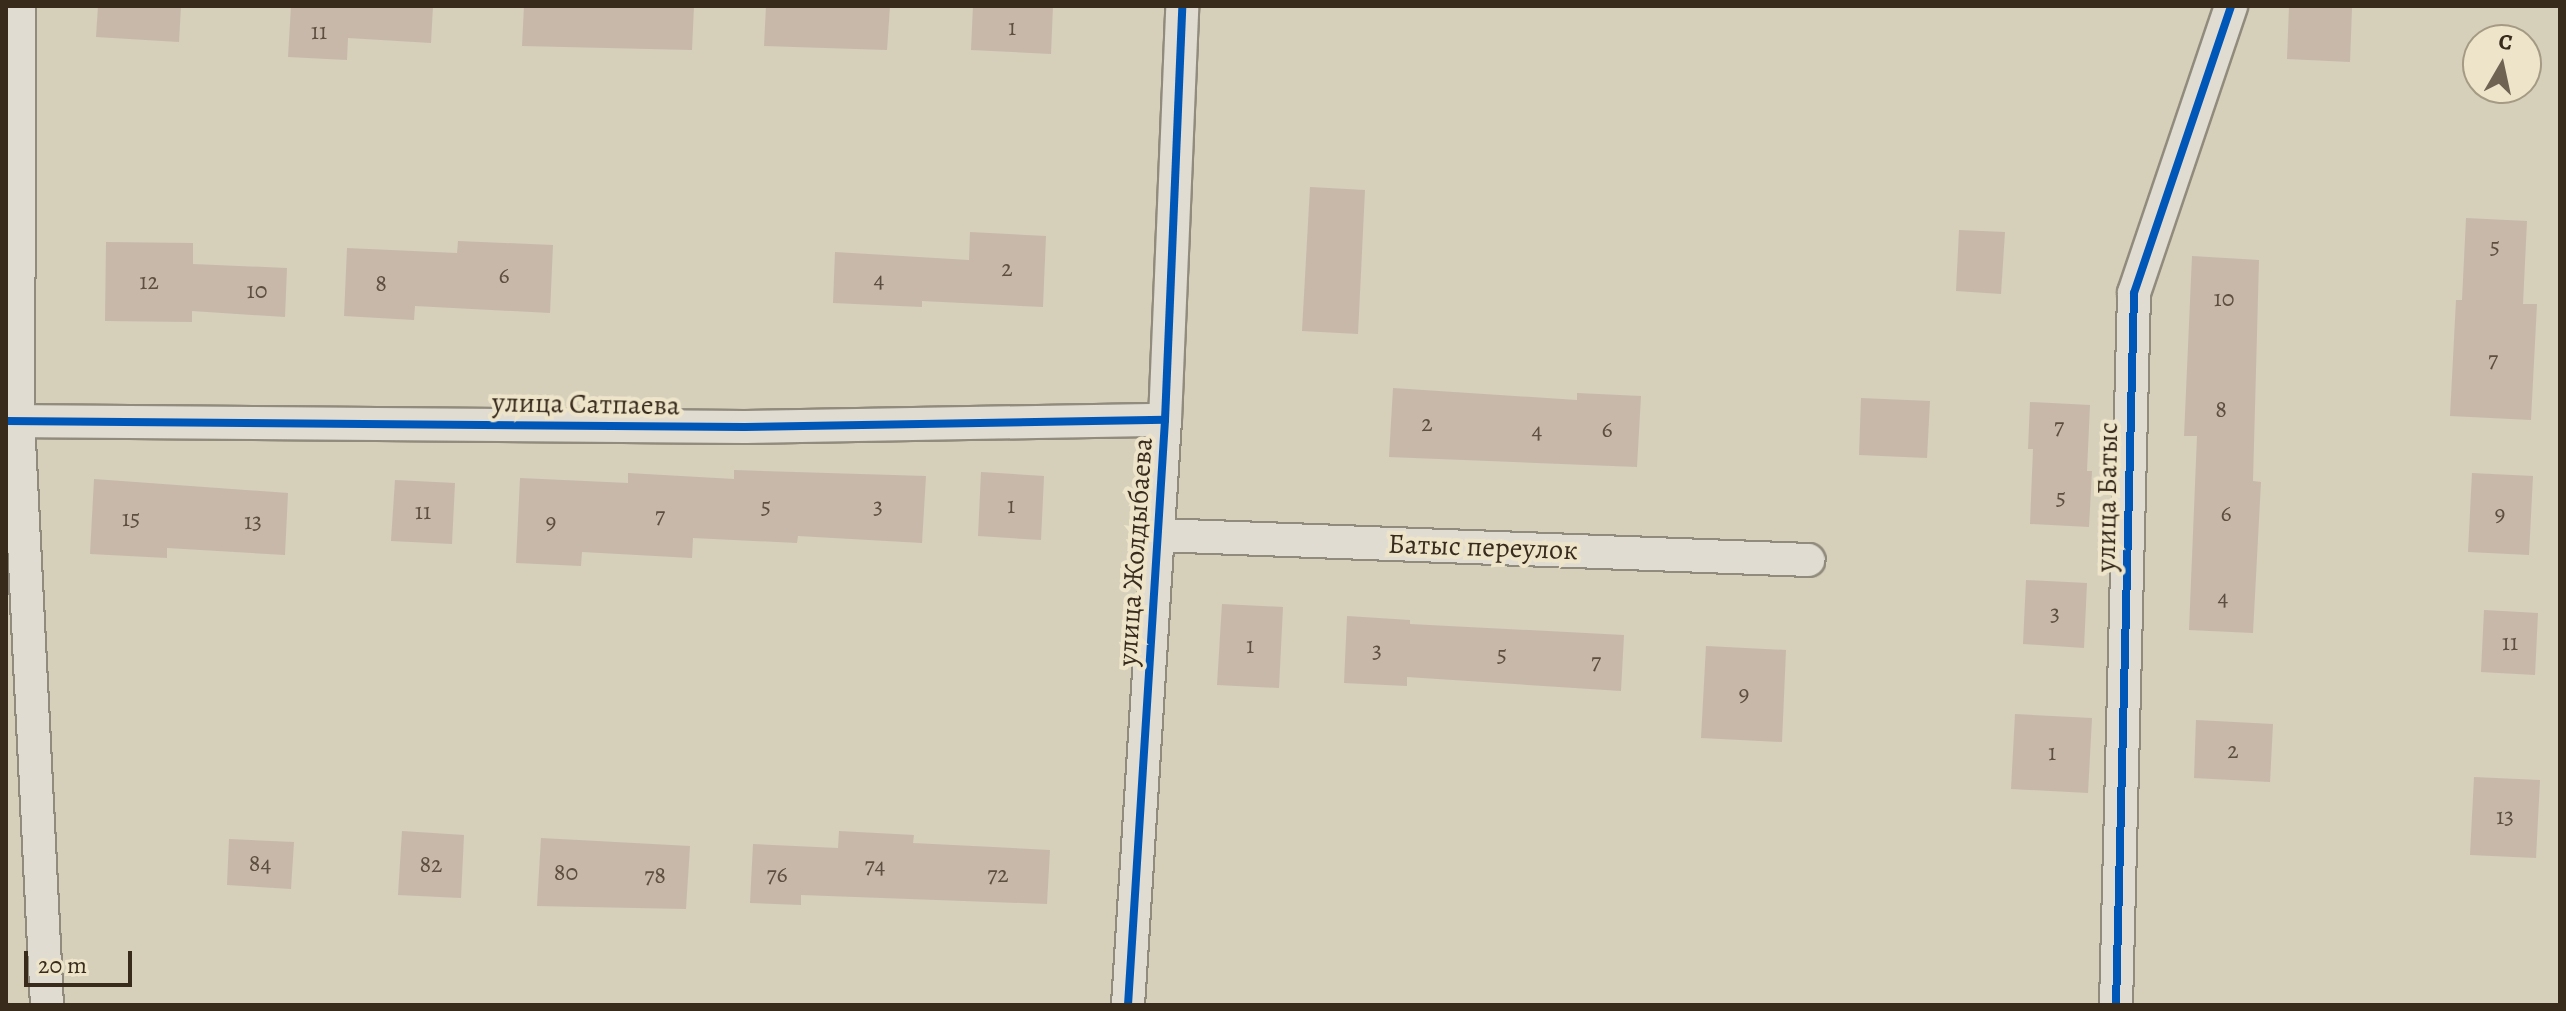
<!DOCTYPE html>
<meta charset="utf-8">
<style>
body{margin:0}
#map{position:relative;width:2566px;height:1011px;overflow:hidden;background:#d6cfba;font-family:Alegreya,serif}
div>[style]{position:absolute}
.building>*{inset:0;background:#c8b8aa}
.roads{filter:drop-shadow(2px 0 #918b7d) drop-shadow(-2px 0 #918b7d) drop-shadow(0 2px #918b7d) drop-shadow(0 -2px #918b7d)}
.street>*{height:32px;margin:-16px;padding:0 16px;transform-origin:16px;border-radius:16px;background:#e0dcd1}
.cycleway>*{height:8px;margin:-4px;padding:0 4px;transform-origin:4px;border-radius:4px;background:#0057b8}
span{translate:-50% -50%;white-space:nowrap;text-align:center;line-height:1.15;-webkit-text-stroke:8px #ede4ca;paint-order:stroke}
.number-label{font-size:24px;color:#5c4e40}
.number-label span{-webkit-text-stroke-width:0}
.street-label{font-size:28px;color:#382b1c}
.frame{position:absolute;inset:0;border:8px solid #382b1c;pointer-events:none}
.north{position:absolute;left:2462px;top:24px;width:80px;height:80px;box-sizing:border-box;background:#ede4ca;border:2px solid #a59a84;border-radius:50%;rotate:9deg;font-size:22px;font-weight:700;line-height:32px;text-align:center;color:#382b1c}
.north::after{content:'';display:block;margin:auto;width:28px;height:36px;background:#6f6453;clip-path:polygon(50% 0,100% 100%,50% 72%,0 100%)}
.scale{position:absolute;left:24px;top:951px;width:108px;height:36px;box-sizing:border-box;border:4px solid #382b1c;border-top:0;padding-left:10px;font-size:24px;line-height:28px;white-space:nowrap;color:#382b1c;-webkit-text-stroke:6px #ede4ca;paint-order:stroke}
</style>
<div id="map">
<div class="building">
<div style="clip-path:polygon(98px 6px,181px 6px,179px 42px,96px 37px)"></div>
<div style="clip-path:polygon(291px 6px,433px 6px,431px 43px,348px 38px,347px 60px,288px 57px)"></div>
<div style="clip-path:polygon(524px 6px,694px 6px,692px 50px,522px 46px)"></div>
<div style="clip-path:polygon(766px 6px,890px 6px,887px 50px,764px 46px)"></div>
<div style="clip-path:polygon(973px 6px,1053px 6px,1051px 54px,971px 50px)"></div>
<div style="clip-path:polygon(2289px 6px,2352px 8px,2350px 62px,2287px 59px)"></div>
<div style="clip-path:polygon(1310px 187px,1365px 190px,1358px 334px,1302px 331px)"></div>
<div style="clip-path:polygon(2466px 218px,2527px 221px,2523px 304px,2537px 304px,2531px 420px,2450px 416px,2456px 300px,2462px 300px)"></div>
<div style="clip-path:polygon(1959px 230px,2005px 232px,2001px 294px,1956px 291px)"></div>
<div style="clip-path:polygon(970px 232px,1046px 236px,1043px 307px,922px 301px,922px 307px,833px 303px,835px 252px,969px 260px)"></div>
<div style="clip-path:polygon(458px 241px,553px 245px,550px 313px,415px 306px,414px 320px,344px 316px,347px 248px,457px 253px)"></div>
<div style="clip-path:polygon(106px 242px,193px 243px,193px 264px,287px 268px,285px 317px,192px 311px,192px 322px,105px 321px)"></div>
<div style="clip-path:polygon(2192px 256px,2259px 260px,2253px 481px,2261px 482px,2253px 633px,2189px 630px,2197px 436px,2184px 436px)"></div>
<div style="clip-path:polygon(1393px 388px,1577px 400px,1577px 393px,1641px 396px,1637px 467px,1389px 457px)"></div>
<div style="clip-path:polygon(1861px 398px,1930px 401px,1927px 458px,1859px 455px)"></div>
<div style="clip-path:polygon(2030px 402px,2090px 405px,2087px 471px,2092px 471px,2089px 527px,2030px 524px,2033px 449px,2028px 449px)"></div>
<div style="clip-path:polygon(734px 470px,926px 476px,922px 543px,798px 536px,797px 543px,693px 538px,692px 558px,582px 552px,581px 566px,516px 563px,520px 478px,628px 483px,628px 473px,734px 479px)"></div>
<div style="clip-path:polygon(981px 472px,1044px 476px,1041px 540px,978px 536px)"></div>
<div style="clip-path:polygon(2472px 473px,2533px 476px,2529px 555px,2468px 552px)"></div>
<div style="clip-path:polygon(94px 479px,288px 493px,285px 555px,167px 548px,167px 558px,90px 554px)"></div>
<div style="clip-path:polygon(395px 480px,455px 483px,452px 544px,391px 541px)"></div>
<div style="clip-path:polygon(2026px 580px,2087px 583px,2084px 648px,2023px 644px)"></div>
<div style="clip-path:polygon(1222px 604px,1283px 607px,1279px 688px,1217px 685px)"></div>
<div style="clip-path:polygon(2484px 610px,2538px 613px,2535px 675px,2481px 672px)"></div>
<div style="clip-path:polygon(1347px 616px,1410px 620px,1410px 624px,1624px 635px,1621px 691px,1407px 677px,1407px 686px,1344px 683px)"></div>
<div style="clip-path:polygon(1706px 646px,1786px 650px,1782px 742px,1701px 738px)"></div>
<div style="clip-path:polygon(2015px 714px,2092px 718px,2088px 793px,2011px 789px)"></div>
<div style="clip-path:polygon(2196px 720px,2273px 724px,2270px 782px,2194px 778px)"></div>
<div style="clip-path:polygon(2474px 777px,2540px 780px,2536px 858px,2470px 855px)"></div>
<div style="clip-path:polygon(402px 831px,464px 835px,461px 898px,398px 895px)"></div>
<div style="clip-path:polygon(839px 831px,914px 835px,913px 843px,1050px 850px,1047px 904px,801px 895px,801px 905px,750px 903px,753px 844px,838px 848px)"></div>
<div style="clip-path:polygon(541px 838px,690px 846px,686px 909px,537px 906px)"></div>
<div style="clip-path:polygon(229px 839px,294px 842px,291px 889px,227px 885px)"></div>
</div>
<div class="roads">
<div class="street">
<div style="left:19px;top:6px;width:415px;rotate:90.1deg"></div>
<div style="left:18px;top:421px;width:585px;rotate:87.16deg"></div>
<div style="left:6px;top:421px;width:739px;rotate:0.47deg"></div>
<div style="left:745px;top:427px;width:420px;rotate:-1deg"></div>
<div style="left:1158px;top:535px;width:651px;rotate:2.2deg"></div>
<div style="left:1128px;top:1005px;width:586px;rotate:-86.38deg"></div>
<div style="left:1165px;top:420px;width:414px;rotate:-87.6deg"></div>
<div style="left:2116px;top:1005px;width:712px;rotate:-88.55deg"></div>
<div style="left:2134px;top:293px;width:303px;rotate:-71.3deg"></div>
</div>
</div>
<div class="cycleway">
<div style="left:6px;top:421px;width:739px;rotate:0.47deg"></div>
<div style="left:745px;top:427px;width:420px;rotate:-1deg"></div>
<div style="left:1128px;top:1005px;width:586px;rotate:-86.38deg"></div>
<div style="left:1165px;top:420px;width:414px;rotate:-87.6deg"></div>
<div style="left:2116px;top:1005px;width:712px;rotate:-88.55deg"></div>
<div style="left:2134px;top:293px;width:303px;rotate:-71.3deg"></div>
</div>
<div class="number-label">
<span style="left:1012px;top:28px">1</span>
<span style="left:319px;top:32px">11</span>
<span style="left:2495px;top:247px">5</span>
<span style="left:1007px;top:269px">2</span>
<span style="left:504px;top:276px">6</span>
<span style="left:879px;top:280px">4</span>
<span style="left:149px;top:282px">12</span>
<span style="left:381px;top:284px">8</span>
<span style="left:257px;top:291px">10</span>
<span style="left:2224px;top:299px">10</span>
<span style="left:2493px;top:360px">7</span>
<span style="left:2221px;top:410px">8</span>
<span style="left:1427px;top:424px">2</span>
<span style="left:2059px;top:427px">7</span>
<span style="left:1607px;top:430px">6</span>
<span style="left:1537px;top:431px">4</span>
<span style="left:2061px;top:498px">5</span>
<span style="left:1011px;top:506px">1</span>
<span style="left:766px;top:507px">5</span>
<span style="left:878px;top:507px">3</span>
<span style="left:423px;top:512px">11</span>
<span style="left:2226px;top:514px">6</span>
<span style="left:2500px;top:514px">9</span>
<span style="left:660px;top:516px">7</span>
<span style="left:131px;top:519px">15</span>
<span style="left:253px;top:522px">13</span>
<span style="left:551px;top:522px">9</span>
<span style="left:2223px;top:598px">4</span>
<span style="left:2055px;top:614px">3</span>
<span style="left:2510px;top:643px">11</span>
<span style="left:1250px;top:646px">1</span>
<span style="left:1377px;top:651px">3</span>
<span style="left:1502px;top:655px">5</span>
<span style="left:1596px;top:662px">7</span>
<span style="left:1744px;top:694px">9</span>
<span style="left:2233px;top:751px">2</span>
<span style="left:2052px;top:753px">1</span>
<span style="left:2505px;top:817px">13</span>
<span style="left:260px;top:864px">84</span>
<span style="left:431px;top:865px">82</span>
<span style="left:875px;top:866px">74</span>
<span style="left:566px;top:873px">80</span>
<span style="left:777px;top:875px">76</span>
<span style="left:998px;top:875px">72</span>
<span style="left:655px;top:876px">78</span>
</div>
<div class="street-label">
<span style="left:586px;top:404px;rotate:1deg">улица Сатпаева</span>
<span style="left:2107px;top:497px;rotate:-89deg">улица Батыс</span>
<span style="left:1483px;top:547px;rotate:2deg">Батыс переулок</span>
<span style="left:1135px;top:552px;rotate:-86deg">улица Жолдыбаева</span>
</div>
<div class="frame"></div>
<div class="north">С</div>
<div class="scale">20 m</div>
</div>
